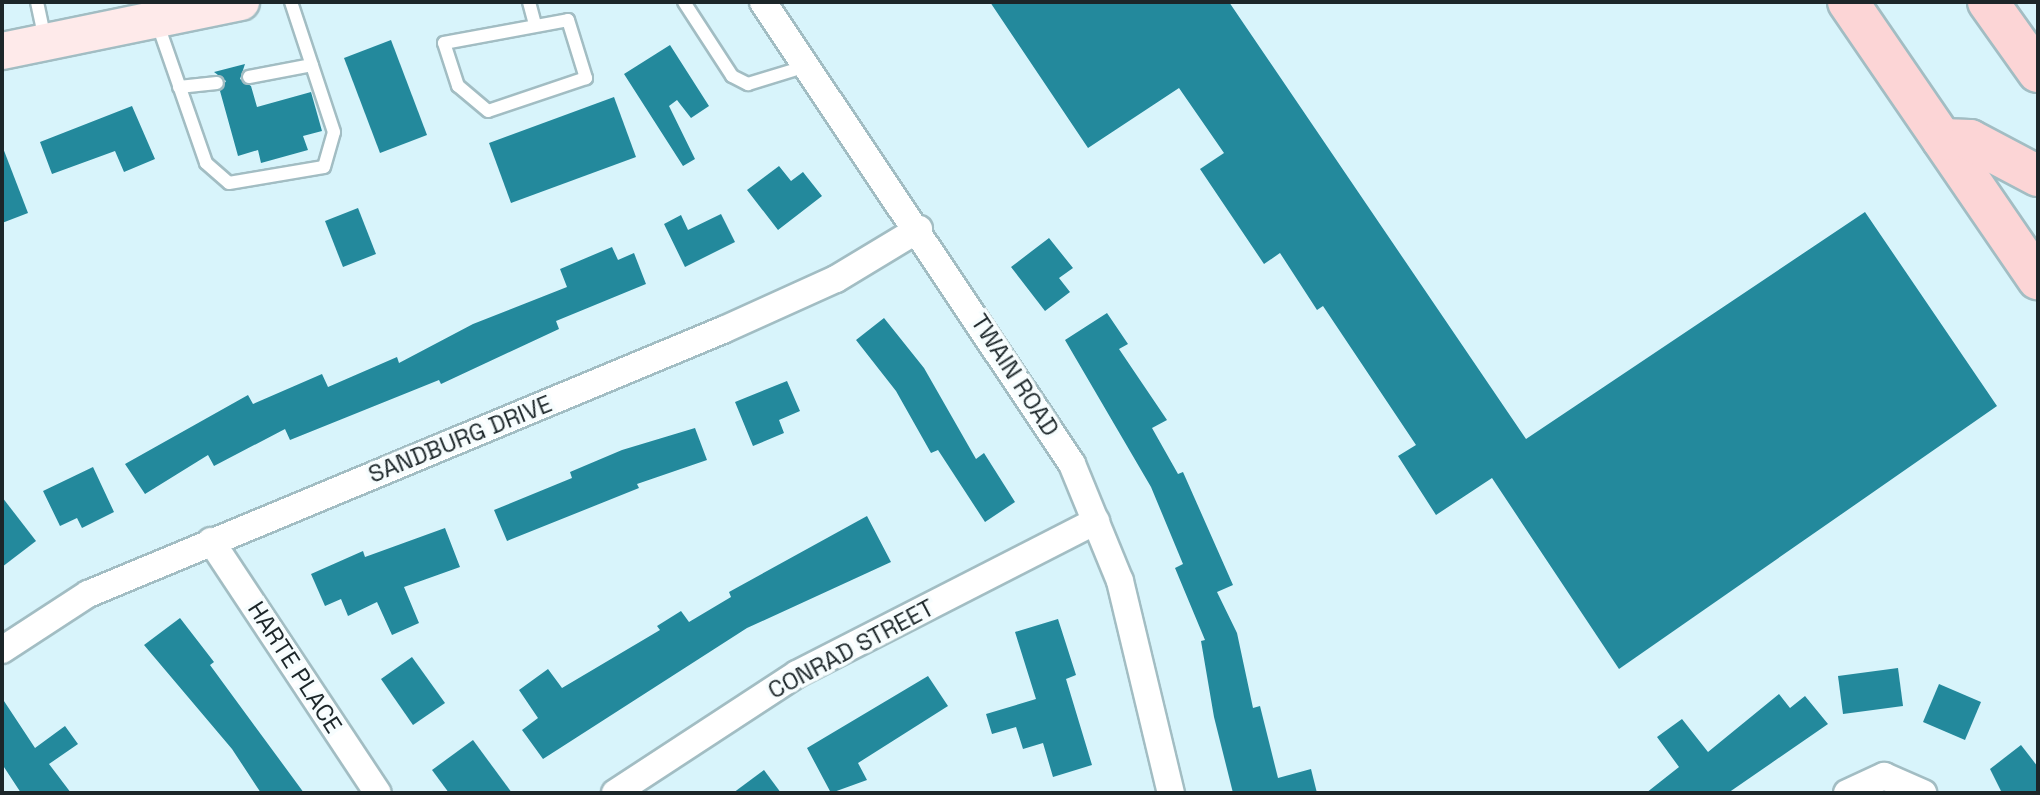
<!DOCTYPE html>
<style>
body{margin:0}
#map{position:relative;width:2040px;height:795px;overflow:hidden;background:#d8f4fb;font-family:"Space Grotesk",sans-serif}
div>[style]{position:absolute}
.building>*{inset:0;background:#23899c}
.roads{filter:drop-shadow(2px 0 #a2bdc3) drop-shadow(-2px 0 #a2bdc3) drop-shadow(0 2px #a2bdc3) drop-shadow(0 -2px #a2bdc3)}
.lane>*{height:12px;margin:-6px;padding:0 6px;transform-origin:6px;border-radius:6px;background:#fff}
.street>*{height:26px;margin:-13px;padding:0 13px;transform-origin:13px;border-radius:13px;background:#fff}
.secondary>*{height:36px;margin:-18px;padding:0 18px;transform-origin:18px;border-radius:18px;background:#feeaea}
.primary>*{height:40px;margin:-20px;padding:0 20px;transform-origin:20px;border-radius:20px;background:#fcd5d6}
span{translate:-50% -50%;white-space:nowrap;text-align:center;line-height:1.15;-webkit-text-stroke:7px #f7fdfe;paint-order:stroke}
.street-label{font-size:24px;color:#1c2629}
.frame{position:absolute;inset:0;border:4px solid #1c2629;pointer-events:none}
</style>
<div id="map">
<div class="building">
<div style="clip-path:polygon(990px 2px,1229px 2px,1526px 439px,1865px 212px,1997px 406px,1619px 669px,1492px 478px,1436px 515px,1398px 456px,1416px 445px,1323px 306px,1317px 310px,1280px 253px,1264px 264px,1200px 169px,1224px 153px,1179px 88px,1088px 148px)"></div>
<div style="clip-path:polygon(391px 40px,427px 135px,380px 153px,344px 58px)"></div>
<div style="clip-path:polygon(670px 45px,709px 106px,691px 118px,677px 100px,669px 106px,695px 159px,683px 166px,624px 74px)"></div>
<div style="clip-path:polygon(245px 64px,240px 79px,251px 86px,257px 107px,311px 92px,322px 131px,303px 136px,308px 150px,261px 163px,258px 150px,238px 156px,220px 91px,226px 81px,214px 72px)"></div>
<div style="clip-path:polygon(614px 97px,636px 157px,511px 203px,489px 143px)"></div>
<div style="clip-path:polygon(132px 106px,155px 159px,124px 172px,115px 151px,52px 174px,40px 142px)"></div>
<div style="clip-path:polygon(3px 148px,28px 213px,2px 223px,2px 149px)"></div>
<div style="clip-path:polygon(779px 166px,791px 181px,803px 172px,822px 196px,778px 230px,747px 190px)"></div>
<div style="clip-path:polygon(358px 208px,376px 254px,343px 267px,325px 221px)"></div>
<div style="clip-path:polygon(721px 214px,735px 242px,685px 267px,664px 224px,681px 215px,688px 230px)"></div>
<div style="clip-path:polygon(1049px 238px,1073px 268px,1059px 278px,1070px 292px,1045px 311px,1011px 267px)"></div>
<div style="clip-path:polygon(612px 247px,618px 260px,634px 253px,646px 284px,556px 321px,559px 329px,441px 384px,439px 380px,290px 440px,285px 429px,214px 466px,208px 455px,145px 494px,125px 464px,248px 395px,253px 404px,322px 374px,328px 387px,397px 357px,399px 363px,473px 324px,567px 287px,560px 269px)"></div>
<div style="clip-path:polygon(1107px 313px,1128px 344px,1119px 349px,1167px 420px,1152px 428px,1178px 474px,1183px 472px,1233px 585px,1217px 592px,1237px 633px,1253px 708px,1260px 706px,1278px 778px,1311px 769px,1317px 793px,1233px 793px,1214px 717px,1201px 641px,1205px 640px,1175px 568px,1183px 564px,1151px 487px,1065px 340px)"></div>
<div style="clip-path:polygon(884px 318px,924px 368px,976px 459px,984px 453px,1015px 502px,985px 522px,938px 450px,931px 453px,896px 391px,856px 340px)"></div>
<div style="clip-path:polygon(787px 381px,800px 411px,779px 420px,784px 433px,753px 446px,735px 402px)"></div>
<div style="clip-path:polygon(695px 428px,707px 460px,637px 484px,639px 488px,507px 541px,494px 510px,572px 478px,570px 472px,622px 450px)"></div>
<div style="clip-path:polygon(93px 467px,114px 512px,82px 528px,77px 518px,60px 526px,43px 491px)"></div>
<div style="clip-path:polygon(2px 497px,36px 541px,2px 567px)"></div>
<div style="clip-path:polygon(867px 516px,891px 562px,747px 628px,543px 759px,522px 730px,538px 718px,519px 690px,548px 669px,562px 688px,660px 630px,657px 626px,681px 611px,689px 622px,731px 597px,729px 592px)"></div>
<div style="clip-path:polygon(445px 528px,460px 567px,404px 587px,419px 623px,392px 635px,377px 602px,348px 616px,341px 599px,325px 606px,311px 574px,363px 551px,365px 557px)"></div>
<div style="clip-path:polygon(180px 618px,214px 662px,210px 665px,304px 793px,261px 793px,232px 749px,144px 645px)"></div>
<div style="clip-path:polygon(1058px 619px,1076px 675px,1066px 679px,1092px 765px,1053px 777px,1043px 743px,1023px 749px,1016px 727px,992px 734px,986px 714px,1036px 699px,1015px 632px)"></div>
<div style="clip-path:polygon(412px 657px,445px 703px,413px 725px,381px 679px)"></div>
<div style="clip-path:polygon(1898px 668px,1903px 706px,1843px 714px,1838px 676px)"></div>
<div style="clip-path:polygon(928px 676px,948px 706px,858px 763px,867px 780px,831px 793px,807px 748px)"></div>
<div style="clip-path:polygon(1939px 684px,1981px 702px,1965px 740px,1923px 722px)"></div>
<div style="clip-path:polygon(1779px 694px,1790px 708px,1805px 696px,1828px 724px,1728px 793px,1646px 793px,1679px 767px,1657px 737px,1682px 719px,1708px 752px)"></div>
<div style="clip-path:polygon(2px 698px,35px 748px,65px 726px,78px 744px,49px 764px,71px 793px,21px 793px,2px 764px)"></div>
<div style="clip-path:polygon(473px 740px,512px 793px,449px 793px,432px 770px)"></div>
<div style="clip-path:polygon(2021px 745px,2038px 767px,2038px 793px,2002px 793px,1990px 769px)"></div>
<div style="clip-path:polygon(764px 770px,781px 793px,733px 793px)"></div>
</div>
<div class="roads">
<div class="lane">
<div style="left:37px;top:2px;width:38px;rotate:78deg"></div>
<div style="left:529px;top:2px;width:24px;rotate:75deg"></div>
<div style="left:684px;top:2px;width:88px;rotate:57deg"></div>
<div style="left:732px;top:76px;width:18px;rotate:27deg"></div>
<div style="left:748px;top:84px;width:62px;rotate:-17deg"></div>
<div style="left:568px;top:20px;width:61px;rotate:72.8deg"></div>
<div style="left:586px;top:78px;width:103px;rotate:161.4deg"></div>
<div style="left:488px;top:111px;width:39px;rotate:-140deg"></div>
<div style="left:458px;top:86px;width:45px;rotate:-108deg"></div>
<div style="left:444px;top:43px;width:126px;rotate:-10.5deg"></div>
<div style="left:157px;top:22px;width:149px;rotate:70.8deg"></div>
<div style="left:206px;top:163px;width:30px;rotate:41deg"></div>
<div style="left:229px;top:183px;width:96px;rotate:-9.6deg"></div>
<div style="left:324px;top:167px;width:36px;rotate:-74deg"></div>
<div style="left:334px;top:132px;width:137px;rotate:-108.3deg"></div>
<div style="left:249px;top:77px;width:64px;rotate:-10.8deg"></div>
<div style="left:179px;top:87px;width:38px;rotate:-6deg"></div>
</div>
<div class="street">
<div style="left:763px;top:2px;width:556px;rotate:56.22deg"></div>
<div style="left:1072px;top:464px;width:126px;rotate:67.7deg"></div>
<div style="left:1120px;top:581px;width:218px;rotate:76.5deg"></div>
<div style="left:211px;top:541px;width:302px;rotate:56.5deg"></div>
<div style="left:2px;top:650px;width:103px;rotate:-33.1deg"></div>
<div style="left:88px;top:594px;width:688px;rotate:-22.58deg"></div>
<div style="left:723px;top:330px;width:124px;rotate:-24.3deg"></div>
<div style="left:836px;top:279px;width:97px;rotate:-31.1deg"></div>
<div style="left:615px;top:793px;width:217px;rotate:-33.2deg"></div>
<div style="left:797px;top:674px;width:336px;rotate:-27.1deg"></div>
<div style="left:1847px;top:793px;width:41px;rotate:-24.7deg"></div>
<div style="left:1884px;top:776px;width:43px;rotate:23.6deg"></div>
</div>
<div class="secondary">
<div style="left:2px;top:51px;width:244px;rotate:-11.6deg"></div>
</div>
<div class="primary">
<div style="left:1848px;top:2px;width:336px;rotate:55.6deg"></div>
<div style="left:1988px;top:2px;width:86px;rotate:54.5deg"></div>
<div style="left:1942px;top:139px;width:28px;rotate:2deg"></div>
<div style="left:1970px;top:140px;width:77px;rotate:27.9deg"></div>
</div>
</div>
<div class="street-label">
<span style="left:1015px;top:375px;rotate:57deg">TWAIN ROAD</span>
<span style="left:460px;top:439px;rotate:-22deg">SANDBURG DRIVE</span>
<span style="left:851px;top:649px;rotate:-28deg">CONRAD STREET</span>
<span style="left:295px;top:667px;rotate:57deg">HARTE PLACE</span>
</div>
<div class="frame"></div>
</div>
